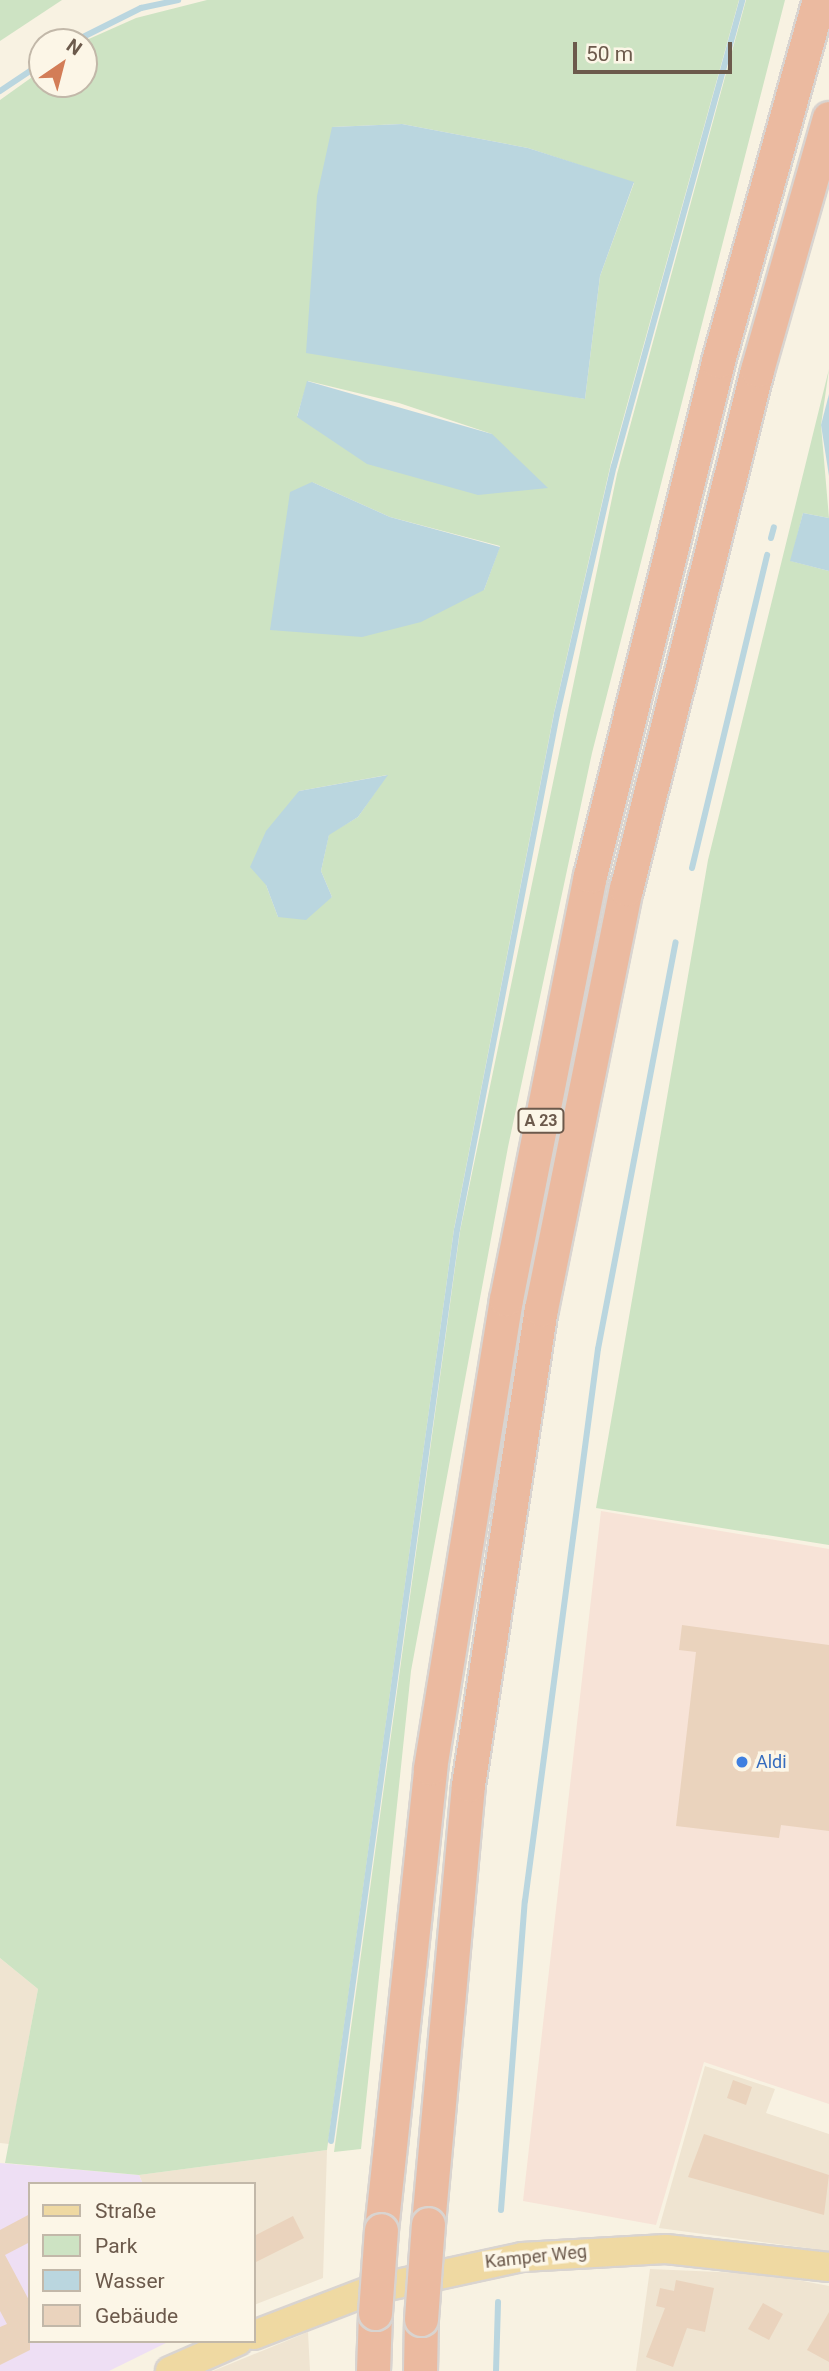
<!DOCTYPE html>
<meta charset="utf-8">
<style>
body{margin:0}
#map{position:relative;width:829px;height:2371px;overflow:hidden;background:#f8f2e2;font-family:Roboto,sans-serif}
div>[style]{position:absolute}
.residential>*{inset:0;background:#efe4d1}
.commercial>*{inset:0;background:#f7e3d7}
.education>*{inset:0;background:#eedff4}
.green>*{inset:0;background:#cde3c3}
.water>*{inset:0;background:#bad6df}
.stream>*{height:6px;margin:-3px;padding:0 3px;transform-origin:3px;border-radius:3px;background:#bad6df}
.building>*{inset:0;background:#ead3bd}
.roads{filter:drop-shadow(2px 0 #d9d4d0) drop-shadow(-2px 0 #d9d4d0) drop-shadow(0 2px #d9d4d0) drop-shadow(0 -2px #d9d4d0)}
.major>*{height:28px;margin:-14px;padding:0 14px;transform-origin:14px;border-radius:14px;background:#efd9a2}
.highway>*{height:33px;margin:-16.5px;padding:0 16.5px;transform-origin:16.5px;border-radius:16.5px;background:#ebbaa0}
.bridges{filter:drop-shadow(2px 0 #d9d4d0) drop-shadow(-2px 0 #d9d4d0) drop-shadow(0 2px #d9d4d0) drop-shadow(0 -2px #d9d4d0)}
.highway-bridge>*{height:33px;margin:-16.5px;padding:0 16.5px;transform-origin:16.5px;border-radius:16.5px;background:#ebbaa0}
.dots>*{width:19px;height:19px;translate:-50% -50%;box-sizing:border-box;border:4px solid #fcf6e7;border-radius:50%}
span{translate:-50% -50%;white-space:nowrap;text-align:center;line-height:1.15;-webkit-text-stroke:7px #fcf6e7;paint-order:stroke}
.shield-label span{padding:2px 5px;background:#fcf6e7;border:2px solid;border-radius:5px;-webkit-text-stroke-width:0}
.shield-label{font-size:16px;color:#6c5a4c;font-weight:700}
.shop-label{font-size:18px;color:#366cbe}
.left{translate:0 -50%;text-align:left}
.street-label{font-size:18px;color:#6c5a4c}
.legend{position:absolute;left:28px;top:2182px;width:228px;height:161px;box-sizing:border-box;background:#fcf6e7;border:2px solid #c2b8a9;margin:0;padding:9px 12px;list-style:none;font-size:21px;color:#6c5a4c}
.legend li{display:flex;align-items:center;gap:14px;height:35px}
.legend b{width:35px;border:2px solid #c2b8a9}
.north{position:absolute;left:28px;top:28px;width:70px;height:70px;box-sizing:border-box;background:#fcf6e7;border:2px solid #c2b8a9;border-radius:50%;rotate:35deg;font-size:19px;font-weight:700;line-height:28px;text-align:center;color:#6c5a4c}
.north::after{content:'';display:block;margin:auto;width:24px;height:32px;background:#d37d57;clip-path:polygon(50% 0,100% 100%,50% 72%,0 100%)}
.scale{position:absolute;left:573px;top:42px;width:159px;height:32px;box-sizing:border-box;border:4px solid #6c5a4c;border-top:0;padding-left:9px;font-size:21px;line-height:24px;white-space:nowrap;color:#6c5a4c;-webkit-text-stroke:5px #fcf6e7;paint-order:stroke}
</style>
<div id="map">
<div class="residential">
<div style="clip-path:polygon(0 1958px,38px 1989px,9px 2144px,0 2143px)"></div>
<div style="clip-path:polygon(705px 2066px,775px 2089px,766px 2113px,829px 2134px,829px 2251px,659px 2228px)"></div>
<div style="clip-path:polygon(327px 2150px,323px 2278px,254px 2305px,254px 2184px,143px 2184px,139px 2175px)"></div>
<div style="clip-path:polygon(650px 2269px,766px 2274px,829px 2286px,829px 2371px,636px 2371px)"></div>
<div style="clip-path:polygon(308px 2332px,310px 2371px,213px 2371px)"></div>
</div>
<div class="commercial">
<div style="clip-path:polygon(601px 1511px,829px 1549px,829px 2104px,704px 2062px,656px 2225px,523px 2201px)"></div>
</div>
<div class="education">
<div style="clip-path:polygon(0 2163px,139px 2175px,143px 2184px,30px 2184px,30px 2341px,170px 2341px,109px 2371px,0 2371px)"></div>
</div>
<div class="green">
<div style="clip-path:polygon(0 0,62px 0,0 41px)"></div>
<div style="clip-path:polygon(evenodd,207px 0,739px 0,611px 463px,554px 713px,454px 1229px,327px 2150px,139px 2175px,5px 2163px,38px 1989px,0 1958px,0 100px,42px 70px,42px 84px,84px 84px,82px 42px,136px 18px,207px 0,402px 124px,528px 148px,634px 183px,600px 276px,585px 399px,486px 379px,332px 127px,402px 124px,207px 0,308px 381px,399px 403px,492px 434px,297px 416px,308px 381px,207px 0,312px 482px,390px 517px,500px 546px,484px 590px,312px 482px,207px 0,387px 775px,358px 817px,329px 834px,321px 871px,332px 897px,278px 917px,266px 885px,299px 791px,387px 775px)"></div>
<div style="clip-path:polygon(746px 0,785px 0,592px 753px,508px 1147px,411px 1671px,361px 2149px,334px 2152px,460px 1231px,617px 474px)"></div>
<div style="clip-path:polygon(829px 369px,821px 425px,829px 518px,803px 513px,791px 561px,829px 571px,829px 1545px,596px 1508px,708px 860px)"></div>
</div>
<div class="water">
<div style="clip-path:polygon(402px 124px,528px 148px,634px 182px,600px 276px,585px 399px,306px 353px,317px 196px,332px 127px)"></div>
<div style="clip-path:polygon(307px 381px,492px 434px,548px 488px,478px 495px,367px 464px,297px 417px)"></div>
<div style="clip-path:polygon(829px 394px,829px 476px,821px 425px)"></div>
<div style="clip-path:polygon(312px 482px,390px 517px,500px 547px,484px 590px,421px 622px,362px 637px,270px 630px,290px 492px)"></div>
<div style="clip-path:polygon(803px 513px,829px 518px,829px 571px,790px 561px)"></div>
<div style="clip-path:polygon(388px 775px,358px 817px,329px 835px,321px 871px,332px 897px,306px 920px,278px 917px,266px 885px,250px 867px,266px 831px,299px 791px)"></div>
</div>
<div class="stream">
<div style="left:73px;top:42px;width:76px;rotate:-26.6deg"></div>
<div style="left:141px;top:8px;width:38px;rotate:-12deg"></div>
<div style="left:0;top:91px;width:50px;rotate:-33.7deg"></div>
<div style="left:771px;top:538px;width:11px;rotate:-75deg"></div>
<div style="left:692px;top:868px;width:322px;rotate:-76.5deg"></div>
<div style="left:331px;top:2141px;width:920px;rotate:-82.13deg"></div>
<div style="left:457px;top:1230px;width:526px;rotate:-79.03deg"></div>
<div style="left:557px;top:714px;width:254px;rotate:-77.1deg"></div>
<div style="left:614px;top:466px;width:483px;rotate:-74.6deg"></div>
<div style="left:501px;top:2210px;width:310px;rotate:-85.6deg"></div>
<div style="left:525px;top:1901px;width:557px;rotate:-82.47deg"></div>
<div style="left:598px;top:1349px;width:414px;rotate:-79.2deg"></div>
<div style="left:496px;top:2371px;width:69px;rotate:-88.3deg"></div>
</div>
<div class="building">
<div style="clip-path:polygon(682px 1625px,829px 1645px,829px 1831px,781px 1825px,779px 1838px,676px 1826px,696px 1652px,679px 1650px)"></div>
<div style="clip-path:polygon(733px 2080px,752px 2087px,746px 2105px,727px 2098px)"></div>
<div style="clip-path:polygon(704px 2134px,829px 2175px,824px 2215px,688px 2177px)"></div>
<div style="clip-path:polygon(30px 2214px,30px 2242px,5px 2255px,30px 2302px,30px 2350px,0 2365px,0 2327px,7px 2324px,0 2311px,0 2230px)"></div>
<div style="clip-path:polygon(293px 2216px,304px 2238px,254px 2263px,254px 2236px)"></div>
<div style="clip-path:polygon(676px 2280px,714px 2288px,705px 2332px,687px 2328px,673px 2367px,646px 2357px,665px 2308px,656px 2306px,660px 2288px,674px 2291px)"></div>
<div style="clip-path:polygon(763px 2303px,783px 2314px,769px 2340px,748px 2329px)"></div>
<div style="clip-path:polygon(829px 2312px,829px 2362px,807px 2350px)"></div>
</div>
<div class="roads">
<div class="major">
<div style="left:254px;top:2335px;width:129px;rotate:-21deg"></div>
<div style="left:374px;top:2289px;width:151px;rotate:-12.2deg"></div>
<div style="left:522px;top:2257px;width:144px;rotate:-3.2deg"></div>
<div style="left:666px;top:2249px;width:164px;rotate:6.3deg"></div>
<div style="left:170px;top:2371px;width:74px;rotate:-23.8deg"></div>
</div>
<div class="highway">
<div style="left:428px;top:2224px;width:441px;rotate:-84.8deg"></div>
<div style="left:468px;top:1785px;width:482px;rotate:-81.3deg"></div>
<div style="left:541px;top:1309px;width:429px;rotate:-78.6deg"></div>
<div style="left:626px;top:889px;width:535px;rotate:-75.83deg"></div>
<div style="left:757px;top:370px;width:262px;rotate:-74.1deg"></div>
<div style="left:381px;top:2230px;width:465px;rotate:-83.9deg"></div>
<div style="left:430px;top:1768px;width:475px;rotate:-80.8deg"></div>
<div style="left:506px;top:1299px;width:431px;rotate:-78.8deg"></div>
<div style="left:590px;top:876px;width:531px;rotate:-76.04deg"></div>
<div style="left:718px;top:361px;width:375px;rotate:-74.4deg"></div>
<div style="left:373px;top:2371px;width:58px;rotate:-88deg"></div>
<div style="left:420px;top:2371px;width:52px;rotate:-88.9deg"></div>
</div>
</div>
<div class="bridges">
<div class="highway-bridge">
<div style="left:375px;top:2313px;width:83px;rotate:-85.9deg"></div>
<div style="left:421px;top:2319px;width:95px;rotate:-85.8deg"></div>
</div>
</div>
<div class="dots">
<div style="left:742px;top:1762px;background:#3f7fe0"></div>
</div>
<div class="shield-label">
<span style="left:541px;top:1121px">A 23</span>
</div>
<div class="shop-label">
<span class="left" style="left:756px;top:1762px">Aldi</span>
</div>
<div class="street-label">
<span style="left:536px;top:2257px;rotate:-6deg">Kamper Weg</span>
</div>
<ul class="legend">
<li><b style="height:9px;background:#efd9a2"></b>Straße</li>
<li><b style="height:19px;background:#cde3c3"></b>Park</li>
<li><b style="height:19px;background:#bad6df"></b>Wasser</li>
<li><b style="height:19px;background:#ead3bd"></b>Gebäude</li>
</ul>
<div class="north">N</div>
<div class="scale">50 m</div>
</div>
